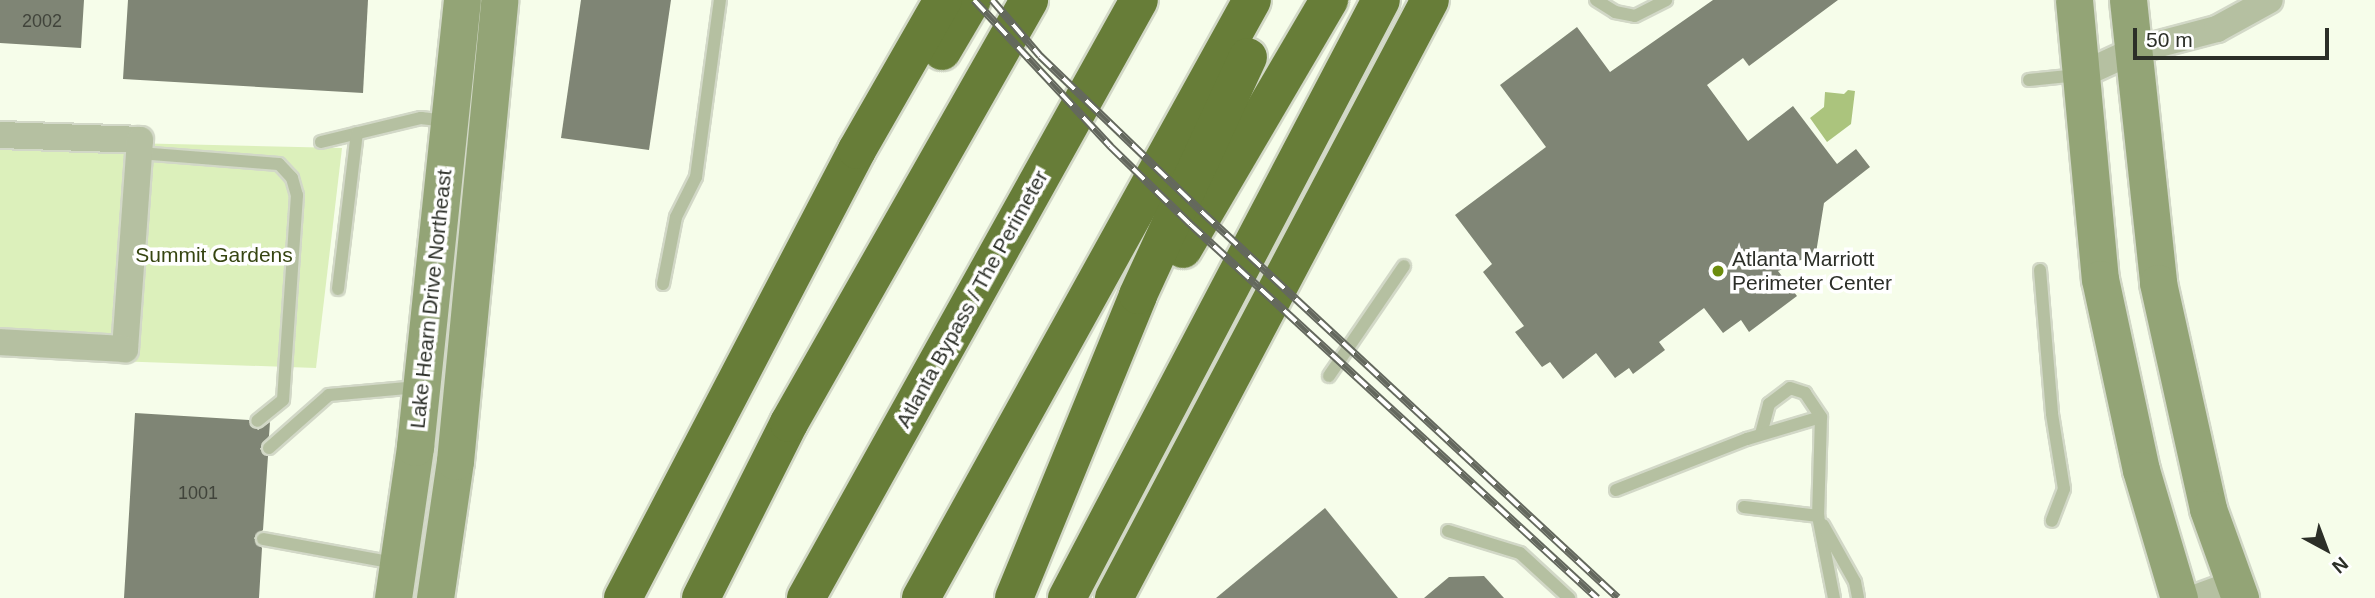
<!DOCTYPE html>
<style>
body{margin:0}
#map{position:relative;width:2375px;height:598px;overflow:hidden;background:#f6fdea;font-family:Helvetica,sans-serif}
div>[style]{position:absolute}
.green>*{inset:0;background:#dcf0bb}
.water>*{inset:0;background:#abc47d}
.building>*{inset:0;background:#7f8575}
.roads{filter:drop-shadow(2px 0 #d2d8c7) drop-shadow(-2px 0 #d2d8c7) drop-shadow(0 2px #d2d8c7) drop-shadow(0 -2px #d2d8c7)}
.lane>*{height:12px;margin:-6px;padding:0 6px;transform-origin:6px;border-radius:6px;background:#b5c0a1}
.street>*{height:26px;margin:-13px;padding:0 13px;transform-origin:13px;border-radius:13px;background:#b5c0a1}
.secondary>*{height:37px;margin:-18.5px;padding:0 18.5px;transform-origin:18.5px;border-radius:18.5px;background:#93a476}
.highway>*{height:38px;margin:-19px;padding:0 19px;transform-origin:19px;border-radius:19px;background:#677d38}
.rail>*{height:8px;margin-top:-4px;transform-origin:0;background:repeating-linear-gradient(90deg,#fff 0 16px,#64685e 0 32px);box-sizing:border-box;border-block:2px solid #64685e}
.dots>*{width:19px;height:19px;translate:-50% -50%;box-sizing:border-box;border:4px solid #fff;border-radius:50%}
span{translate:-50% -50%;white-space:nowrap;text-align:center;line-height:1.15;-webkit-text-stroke:7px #fff;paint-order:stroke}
.number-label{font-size:18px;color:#41443b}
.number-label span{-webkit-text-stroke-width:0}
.park-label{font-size:21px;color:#364511}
.poi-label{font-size:21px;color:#2c2f28}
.left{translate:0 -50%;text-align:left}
.street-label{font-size:21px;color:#2c2f28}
.north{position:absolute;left:2291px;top:514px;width:70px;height:70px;-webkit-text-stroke:5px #fff;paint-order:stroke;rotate:139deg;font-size:19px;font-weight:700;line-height:28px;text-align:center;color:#2c2f28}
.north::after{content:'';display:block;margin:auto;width:24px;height:32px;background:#2c2f28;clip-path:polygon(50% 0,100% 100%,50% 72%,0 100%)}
.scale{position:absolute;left:2133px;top:28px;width:196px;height:32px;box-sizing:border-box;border:4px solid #2c2f28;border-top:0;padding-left:9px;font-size:21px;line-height:24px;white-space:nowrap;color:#2c2f28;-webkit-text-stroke:5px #fff;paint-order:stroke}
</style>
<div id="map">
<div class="green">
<div style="clip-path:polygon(0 140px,342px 148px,316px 368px,0 357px)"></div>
</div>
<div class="water">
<div style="clip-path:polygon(1848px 90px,1855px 91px,1851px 124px,1827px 142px,1810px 118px,1824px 107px,1825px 92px,1844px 94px)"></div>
</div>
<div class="building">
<div style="clip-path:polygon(0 0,84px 0,81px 48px,0 43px)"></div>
<div style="clip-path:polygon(128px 0,368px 0,363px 93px,123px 79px)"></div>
<div style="clip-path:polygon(581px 0,671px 0,649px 150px,561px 138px)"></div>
<div style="clip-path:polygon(1713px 0,1838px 0,1749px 66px,1743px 58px,1707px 85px,1748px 141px,1793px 106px,1837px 164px,1856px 149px,1870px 167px,1824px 203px,1816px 253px,1778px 271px,1797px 296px,1749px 332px,1741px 320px,1723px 333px,1704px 308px,1659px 342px,1665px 350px,1633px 374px,1629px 368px,1615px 378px,1596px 353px,1563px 379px,1550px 362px,1542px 367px,1515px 332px,1524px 326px,1483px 272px,1492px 264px,1455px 215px,1546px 147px,1500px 85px,1577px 27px,1610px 72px)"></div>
<div style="clip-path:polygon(135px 413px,249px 420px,258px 430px,270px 422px,269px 436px,260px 449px,268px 456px,263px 530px,254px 538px,262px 548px,259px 598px,124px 598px)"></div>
<div style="clip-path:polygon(1325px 508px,1398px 598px,1216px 598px)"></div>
<div style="clip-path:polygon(1484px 576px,1504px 598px,1424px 598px,1449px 577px)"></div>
</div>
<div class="roads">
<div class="lane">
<div style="left:1596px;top:0;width:22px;rotate:32deg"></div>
<div style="left:1615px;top:12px;width:20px;rotate:11deg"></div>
<div style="left:1635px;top:16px;width:35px;rotate:-27deg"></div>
<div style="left:2029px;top:80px;width:49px;rotate:-5.8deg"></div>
<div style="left:321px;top:142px;width:103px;rotate:-13.5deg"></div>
<div style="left:421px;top:118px;width:25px;rotate:7deg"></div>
<div style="left:139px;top:153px;width:140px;rotate:4.5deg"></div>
<div style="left:279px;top:164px;width:19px;rotate:47deg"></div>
<div style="left:292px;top:178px;width:18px;rotate:74deg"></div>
<div style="left:297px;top:195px;width:205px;rotate:93.9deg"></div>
<div style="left:283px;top:400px;width:33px;rotate:141deg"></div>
<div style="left:2040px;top:270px;width:144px;rotate:85.2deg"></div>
<div style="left:2052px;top:414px;width:76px;rotate:80.9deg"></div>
<div style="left:2064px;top:489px;width:34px;rotate:111deg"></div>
<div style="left:663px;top:284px;width:68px;rotate:-79deg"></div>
<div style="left:676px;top:217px;width:45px;rotate:-63.4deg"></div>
<div style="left:696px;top:177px;width:179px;rotate:-82.3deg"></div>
<div style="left:338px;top:289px;width:157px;rotate:-83.1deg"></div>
<div style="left:1329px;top:376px;width:133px;rotate:-55.7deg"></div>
<div style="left:1761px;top:434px;width:31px;rotate:-75deg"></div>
<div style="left:1769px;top:404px;width:26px;rotate:-37deg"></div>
<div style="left:1790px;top:388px;width:16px;rotate:18deg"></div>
<div style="left:1805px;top:393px;width:29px;rotate:56deg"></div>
<div style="left:1821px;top:417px;width:99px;rotate:91.7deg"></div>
<div style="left:1818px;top:516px;width:84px;rotate:79deg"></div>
<div style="left:269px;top:448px;width:80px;rotate:-41.5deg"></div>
<div style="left:329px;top:395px;width:89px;rotate:-5.1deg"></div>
<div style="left:1616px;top:490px;width:141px;rotate:-21.3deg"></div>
<div style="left:1747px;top:439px;width:77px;rotate:-16.6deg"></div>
<div style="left:1744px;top:507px;width:75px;rotate:6.9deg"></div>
<div style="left:1823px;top:525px;width:65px;rotate:60.7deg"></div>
<div style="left:1855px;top:582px;width:16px;rotate:79deg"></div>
<div style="left:1448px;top:531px;width:75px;rotate:17deg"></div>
<div style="left:1520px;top:553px;width:67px;rotate:42.6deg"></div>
<div style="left:263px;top:539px;width:134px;rotate:10.3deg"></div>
</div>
<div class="street">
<div style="left:2081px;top:75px;width:57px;rotate:-24.8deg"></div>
<div style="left:2133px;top:51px;width:87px;rotate:-14.7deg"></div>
<div style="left:2217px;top:29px;width:60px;rotate:-28.7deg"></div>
<div style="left:0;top:135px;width:140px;rotate:2deg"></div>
<div style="left:140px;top:140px;width:210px;rotate:94.1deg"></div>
<div style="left:125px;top:349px;width:125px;rotate:-176.8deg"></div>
<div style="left:2195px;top:598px;width:40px;rotate:-20.2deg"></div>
</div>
<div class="secondary">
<div style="left:2074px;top:0;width:280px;rotate:84.7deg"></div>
<div style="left:2100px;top:279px;width:195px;rotate:77.9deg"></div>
<div style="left:2141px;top:470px;width:134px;rotate:73.5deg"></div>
<div style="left:2128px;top:0;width:285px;rotate:83.9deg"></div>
<div style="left:2158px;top:283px;width:231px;rotate:77.5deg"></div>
<div style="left:2208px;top:509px;width:95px;rotate:70.2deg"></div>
<div style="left:393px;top:598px;width:153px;rotate:-81.7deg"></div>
<div style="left:415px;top:447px;width:449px;rotate:-84deg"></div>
<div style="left:435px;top:598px;width:138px;rotate:-81.7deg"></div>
<div style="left:455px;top:461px;width:463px;rotate:-84.5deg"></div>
</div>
<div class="highway">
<div style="left:942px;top:51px;width:59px;rotate:-59.5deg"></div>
<div style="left:1183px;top:249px;width:289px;rotate:-59.6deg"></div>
<div style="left:623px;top:598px;width:505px;rotate:-62.42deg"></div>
<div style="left:857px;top:150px;width:173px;rotate:-60.2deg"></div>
<div style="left:701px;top:598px;width:196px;rotate:-63.3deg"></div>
<div style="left:789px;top:423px;width:486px;rotate:-60.4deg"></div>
<div style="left:806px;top:598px;width:684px;rotate:-60.89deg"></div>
<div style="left:921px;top:598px;width:683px;rotate:-61.03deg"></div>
<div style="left:1014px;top:598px;width:327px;rotate:-67.7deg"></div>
<div style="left:1138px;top:295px;width:262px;rotate:-65.2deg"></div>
<div style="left:1067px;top:598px;width:675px;rotate:-62.3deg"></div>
<div style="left:1114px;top:598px;width:676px;rotate:-62.15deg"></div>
</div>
</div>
<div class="rail">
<div style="left:974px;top:0;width:200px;rotate:47deg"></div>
<div style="left:1110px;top:146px;width:112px;rotate:44.3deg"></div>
<div style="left:1190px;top:224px;width:553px;rotate:42.58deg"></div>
<div style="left:992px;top:0;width:74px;rotate:49.4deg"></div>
<div style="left:1040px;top:56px;width:225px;rotate:43.9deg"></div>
<div style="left:1202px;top:212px;width:567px;rotate:42.86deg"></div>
</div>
<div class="dots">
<div style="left:1718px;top:271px;background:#6c8c0d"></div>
</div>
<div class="number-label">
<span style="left:42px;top:21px">2002</span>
<span style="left:198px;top:493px">1001</span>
</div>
<div class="park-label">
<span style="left:214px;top:255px">Summit Gardens</span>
</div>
<div class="poi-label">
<span class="left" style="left:1732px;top:271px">Atlanta Marriott<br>Perimeter Center</span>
</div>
<div class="street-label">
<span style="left:431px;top:299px;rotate:-84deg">Lake Hearn Drive Northeast</span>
<span style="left:972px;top:299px;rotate:-61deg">Atlanta Bypass / The Perimeter</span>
</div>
<div class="north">N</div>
<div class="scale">50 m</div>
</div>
